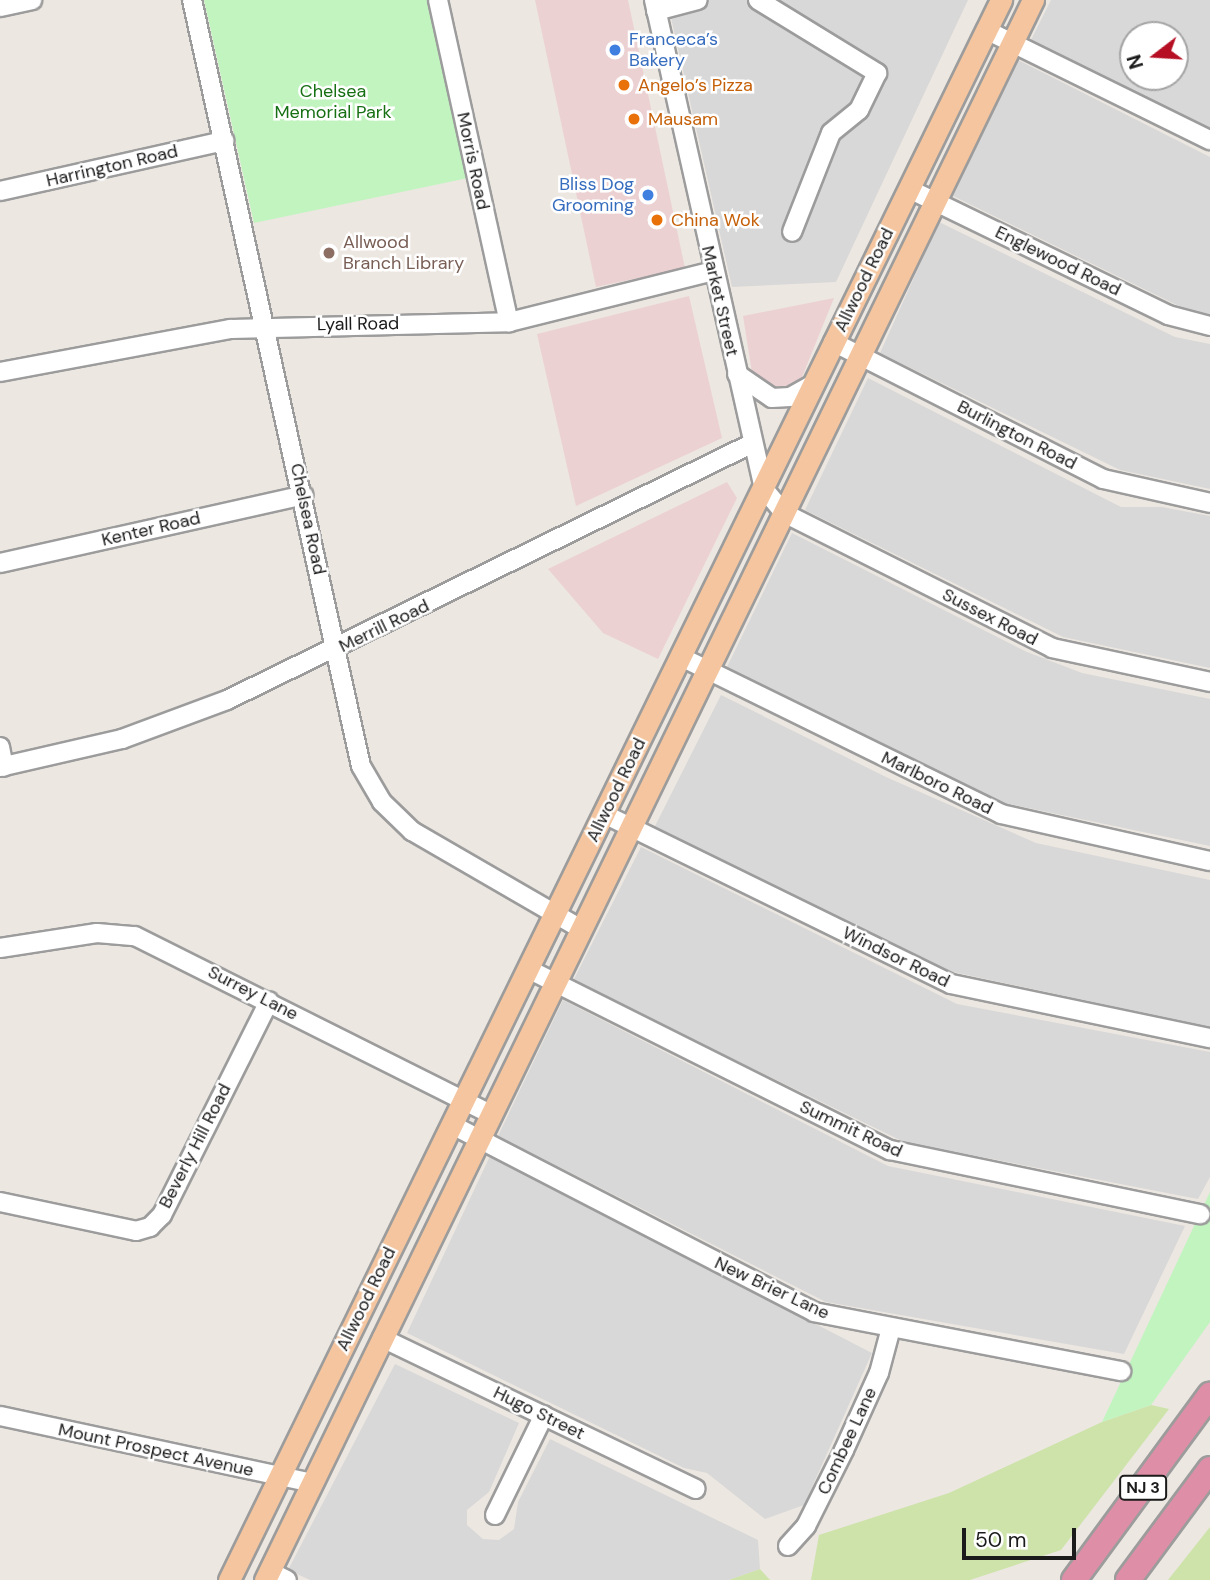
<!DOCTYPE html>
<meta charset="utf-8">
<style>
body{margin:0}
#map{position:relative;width:1210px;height:1580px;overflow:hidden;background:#ece7e1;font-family:"DM Sans",sans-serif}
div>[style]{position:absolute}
.residential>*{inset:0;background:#d9d8d8}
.commercial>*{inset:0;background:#ecd1d3}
.grass>*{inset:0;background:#cde3aa}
.park>*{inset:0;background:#c2f4c0}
.roads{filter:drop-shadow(2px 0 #9c9c9c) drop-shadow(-2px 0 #9c9c9c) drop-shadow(0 2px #9c9c9c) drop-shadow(0 -2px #9c9c9c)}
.minor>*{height:18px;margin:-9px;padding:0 9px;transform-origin:9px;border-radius:9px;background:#fff}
.major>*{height:21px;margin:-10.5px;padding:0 10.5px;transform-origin:10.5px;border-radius:10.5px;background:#f4c59e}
.highway>*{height:24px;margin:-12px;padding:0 12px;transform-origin:12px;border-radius:12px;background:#de8ea6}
.dots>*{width:19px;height:19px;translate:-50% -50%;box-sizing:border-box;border:4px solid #fff;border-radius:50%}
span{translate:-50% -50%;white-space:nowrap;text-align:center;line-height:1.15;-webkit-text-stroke:5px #fff;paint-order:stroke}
.shield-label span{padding:2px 5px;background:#fff;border:2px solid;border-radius:5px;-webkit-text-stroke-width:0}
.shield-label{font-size:16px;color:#1b1b1b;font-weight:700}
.shop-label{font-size:18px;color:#366cbe}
.left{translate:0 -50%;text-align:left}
.right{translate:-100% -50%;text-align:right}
.food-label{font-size:18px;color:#c56008}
.park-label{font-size:18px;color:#166f13}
.street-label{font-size:18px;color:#1b1b1b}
.education-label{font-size:18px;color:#785e54}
.north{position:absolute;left:1119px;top:21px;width:70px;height:70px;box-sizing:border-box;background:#fff;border:2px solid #a4a4a4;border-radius:50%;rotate:253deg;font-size:19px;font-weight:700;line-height:28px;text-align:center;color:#1b1b1b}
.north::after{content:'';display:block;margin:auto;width:24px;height:32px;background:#b60f23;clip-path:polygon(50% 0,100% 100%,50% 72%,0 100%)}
.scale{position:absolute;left:962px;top:1528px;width:114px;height:32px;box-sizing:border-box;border:4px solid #1b1b1b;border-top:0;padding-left:9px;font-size:21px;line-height:24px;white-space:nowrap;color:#1b1b1b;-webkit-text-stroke:5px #fff;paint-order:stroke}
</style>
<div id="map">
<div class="residential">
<div style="clip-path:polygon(667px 0,968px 0,836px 282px,732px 287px)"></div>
<div style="clip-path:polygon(evenodd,1051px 0,1210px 0,1210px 128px,1026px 50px,1051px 0,1133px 35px,1175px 35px,1175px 77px,1133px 77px,1133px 35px)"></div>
<div style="clip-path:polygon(1018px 60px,1210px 157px,1210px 314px,1185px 309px,953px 196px)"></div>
<div style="clip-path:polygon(939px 222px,1175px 337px,1210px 344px,1210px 489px,1120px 470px,880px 353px)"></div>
<div style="clip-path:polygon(868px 378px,1121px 507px,1162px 507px,1210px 516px,1210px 668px,1063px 637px,805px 510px)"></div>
<div style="clip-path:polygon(792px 533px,1027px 652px,1082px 673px,1210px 699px,1210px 846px,995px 801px,727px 667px)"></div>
<div style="clip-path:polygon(721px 695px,886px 777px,1036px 843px,1210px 880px,1210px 1027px,953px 972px,654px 828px)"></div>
<div style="clip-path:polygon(641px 847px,957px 1004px,1210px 1052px,1210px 1177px,1198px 1199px,904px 1142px,573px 981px)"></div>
<div style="clip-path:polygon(563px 1000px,888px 1166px,1185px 1226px,1124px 1354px,826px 1302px,498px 1136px)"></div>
<div style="clip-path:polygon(490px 1156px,872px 1353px,804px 1505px,765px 1519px,707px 1473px,684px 1468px,407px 1333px)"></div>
<div style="clip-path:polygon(395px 1364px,519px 1423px,489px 1492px,467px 1510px,467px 1525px,483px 1539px,499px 1540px,514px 1529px,518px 1502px,550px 1439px,758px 1540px,760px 1569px,729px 1580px,310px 1580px,288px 1570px)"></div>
</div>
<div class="commercial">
<div style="clip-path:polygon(535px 0,628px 0,685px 268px,596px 287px)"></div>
<div style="clip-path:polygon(689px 296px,722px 438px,576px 506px,537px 334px)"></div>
<div style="clip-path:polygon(834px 298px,800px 382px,777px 390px,753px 379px,743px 316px)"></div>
<div style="clip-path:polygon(727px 482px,737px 498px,658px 659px,603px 633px,548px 569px)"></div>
</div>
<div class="grass">
<div style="clip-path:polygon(1151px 1405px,1169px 1409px,1061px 1550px,970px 1580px,811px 1580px,819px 1535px,949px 1493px,1102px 1422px)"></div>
<div style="clip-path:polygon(1210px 1527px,1210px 1580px,1168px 1580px)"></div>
<div style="clip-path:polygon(760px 1569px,770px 1580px,729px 1580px)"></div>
</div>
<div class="park">
<div style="clip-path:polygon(204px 0,427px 0,468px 178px,254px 223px)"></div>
<div style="clip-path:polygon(1210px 1192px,1210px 1322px,1151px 1405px,1102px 1422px)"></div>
</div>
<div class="roads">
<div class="minor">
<div style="left:192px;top:0;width:784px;rotate:77.56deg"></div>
<div style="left:361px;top:766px;width:42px;rotate:59.7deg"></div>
<div style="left:382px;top:802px;width:42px;rotate:44deg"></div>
<div style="left:412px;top:831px;width:195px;rotate:30.1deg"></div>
<div style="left:438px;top:0;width:330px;rotate:77.6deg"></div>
<div style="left:654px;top:0;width:501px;rotate:77.32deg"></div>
<div style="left:764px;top:489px;width:31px;rotate:50deg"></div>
<div style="left:784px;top:513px;width:300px;rotate:26.7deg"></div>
<div style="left:1052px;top:648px;width:162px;rotate:12.1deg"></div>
<div style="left:758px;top:0;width:140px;rotate:31.5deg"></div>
<div style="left:877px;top:73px;width:41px;rotate:115.9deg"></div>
<div style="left:859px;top:110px;width:36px;rotate:141deg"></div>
<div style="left:831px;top:133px;width:106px;rotate:111.5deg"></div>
<div style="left:0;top:7px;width:33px;rotate:-12deg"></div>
<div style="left:656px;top:11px;width:43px;rotate:-14.7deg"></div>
<div style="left:986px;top:30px;width:250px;rotate:26.2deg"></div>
<div style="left:909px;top:189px;width:288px;rotate:25.9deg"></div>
<div style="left:1168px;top:315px;width:43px;rotate:14.7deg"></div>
<div style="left:0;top:191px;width:230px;rotate:-12.6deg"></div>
<div style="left:833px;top:342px;width:303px;rotate:26.9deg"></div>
<div style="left:1103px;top:479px;width:110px;rotate:12.6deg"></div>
<div style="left:0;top:372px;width:234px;rotate:-10.6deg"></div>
<div style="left:230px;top:329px;width:279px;rotate:-1.4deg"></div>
<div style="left:509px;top:322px;width:210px;rotate:-14deg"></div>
<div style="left:737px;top:374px;width:42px;rotate:34.4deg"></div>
<div style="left:772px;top:398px;width:18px;rotate:-3deg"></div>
<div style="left:790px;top:397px;width:26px;rotate:-29deg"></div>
<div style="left:0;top:563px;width:311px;rotate:-12.6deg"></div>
<div style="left:681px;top:657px;width:356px;rotate:26.1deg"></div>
<div style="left:1001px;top:814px;width:214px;rotate:12.7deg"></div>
<div style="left:0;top:747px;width:20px;rotate:79deg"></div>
<div style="left:0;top:767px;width:125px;rotate:-12.9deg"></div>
<div style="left:122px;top:739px;width:112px;rotate:-20.4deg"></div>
<div style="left:227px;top:700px;width:585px;rotate:-26.04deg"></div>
<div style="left:604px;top:814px;width:386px;rotate:26.1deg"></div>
<div style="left:951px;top:984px;width:265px;rotate:11.8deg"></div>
<div style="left:0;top:948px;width:98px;rotate:-8.8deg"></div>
<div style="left:97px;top:933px;width:38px;rotate:5deg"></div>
<div style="left:135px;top:936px;width:398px;rotate:26.6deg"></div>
<div style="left:528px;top:969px;width:405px;rotate:26.6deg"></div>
<div style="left:890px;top:1150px;width:317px;rotate:11.7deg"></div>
<div style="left:452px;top:1125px;width:407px;rotate:27.3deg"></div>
<div style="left:814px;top:1312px;width:313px;rotate:10.9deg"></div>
<div style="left:0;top:1202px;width:139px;rotate:12deg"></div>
<div style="left:136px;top:1231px;width:15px;rotate:-16deg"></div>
<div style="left:150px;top:1227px;width:17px;rotate:-45deg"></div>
<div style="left:162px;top:1215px;width:239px;rotate:-63.4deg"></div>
<div style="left:382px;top:1338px;width:348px;rotate:25.7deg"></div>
<div style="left:0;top:1416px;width:319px;rotate:12.1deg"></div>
<div style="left:495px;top:1515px;width:111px;rotate:-63.9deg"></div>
<div style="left:788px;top:1546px;width:27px;rotate:-48deg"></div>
<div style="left:806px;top:1526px;width:85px;rotate:-63.4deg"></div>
<div style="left:844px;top:1450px;width:85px;rotate:-65.6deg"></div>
<div style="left:879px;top:1373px;width:47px;rotate:-75.1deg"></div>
<div style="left:269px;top:1571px;width:20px;rotate:27deg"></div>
</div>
<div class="major">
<div style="left:229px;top:1580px;width:1759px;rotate:-63.96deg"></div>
<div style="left:265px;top:1580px;width:1757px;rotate:-64.08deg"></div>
</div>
<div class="highway">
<div style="left:1074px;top:1580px;width:230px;rotate:-53.7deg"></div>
<div style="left:1128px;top:1580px;width:138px;rotate:-53.5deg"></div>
</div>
</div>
<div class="dots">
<div style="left:615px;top:50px;background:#3f7fe0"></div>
<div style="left:624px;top:85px;background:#e8710a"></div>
<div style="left:634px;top:119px;background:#e8710a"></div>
<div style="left:648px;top:195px;background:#3f7fe0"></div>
<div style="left:657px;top:220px;background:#e8710a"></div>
<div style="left:329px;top:253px;background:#8d6e63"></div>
</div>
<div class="shield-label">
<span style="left:1143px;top:1488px">NJ 3</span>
</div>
<div class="shop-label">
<span class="left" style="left:629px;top:50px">Franceca’s<br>Bakery</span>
<span class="right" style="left:634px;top:195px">Bliss Dog<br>Grooming</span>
</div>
<div class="food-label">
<span class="left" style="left:638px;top:85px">Angelo’s Pizza</span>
<span class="left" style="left:648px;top:119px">Mausam</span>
<span class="left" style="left:671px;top:220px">China Wok</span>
</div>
<div class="park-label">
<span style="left:333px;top:102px">Chelsea<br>Memorial Park</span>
</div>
<div class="street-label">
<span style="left:473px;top:161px;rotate:78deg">Morris Road</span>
<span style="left:112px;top:166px;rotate:-13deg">Harrington Road</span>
<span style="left:1058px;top:261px;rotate:26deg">Englewood Road</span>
<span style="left:864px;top:280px;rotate:-64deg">Allwood Road</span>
<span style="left:720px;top:301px;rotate:77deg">Market Street</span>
<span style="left:358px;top:324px;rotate:-1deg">Lyall Road</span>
<span style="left:1017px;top:435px;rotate:27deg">Burlington Road</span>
<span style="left:308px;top:519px;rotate:78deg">Chelsea Road</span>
<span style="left:151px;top:529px;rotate:-13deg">Kenter Road</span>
<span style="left:990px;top:617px;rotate:27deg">Sussex Road</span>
<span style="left:384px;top:626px;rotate:-26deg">Merrill Road</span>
<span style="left:937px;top:783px;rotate:26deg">Marlboro Road</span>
<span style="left:616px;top:790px;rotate:-64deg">Allwood Road</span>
<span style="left:896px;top:957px;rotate:26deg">Windsor Road</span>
<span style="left:253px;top:993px;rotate:27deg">Surrey Lane</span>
<span style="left:851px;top:1129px;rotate:25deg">Summit Road</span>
<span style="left:195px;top:1146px;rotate:-63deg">Beverly Hill Road</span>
<span style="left:772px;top:1288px;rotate:25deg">New Brier Lane</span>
<span style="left:366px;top:1299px;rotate:-64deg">Allwood Road</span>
<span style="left:539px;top:1413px;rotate:26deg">Hugo Street</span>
<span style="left:847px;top:1441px;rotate:-65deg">Combee Lane</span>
<span style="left:156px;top:1450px;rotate:12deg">Mount Prospect Avenue</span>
</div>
<div class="education-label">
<span class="left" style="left:343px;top:253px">Allwood<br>Branch Library</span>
</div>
<div class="north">N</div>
<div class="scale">50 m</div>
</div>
